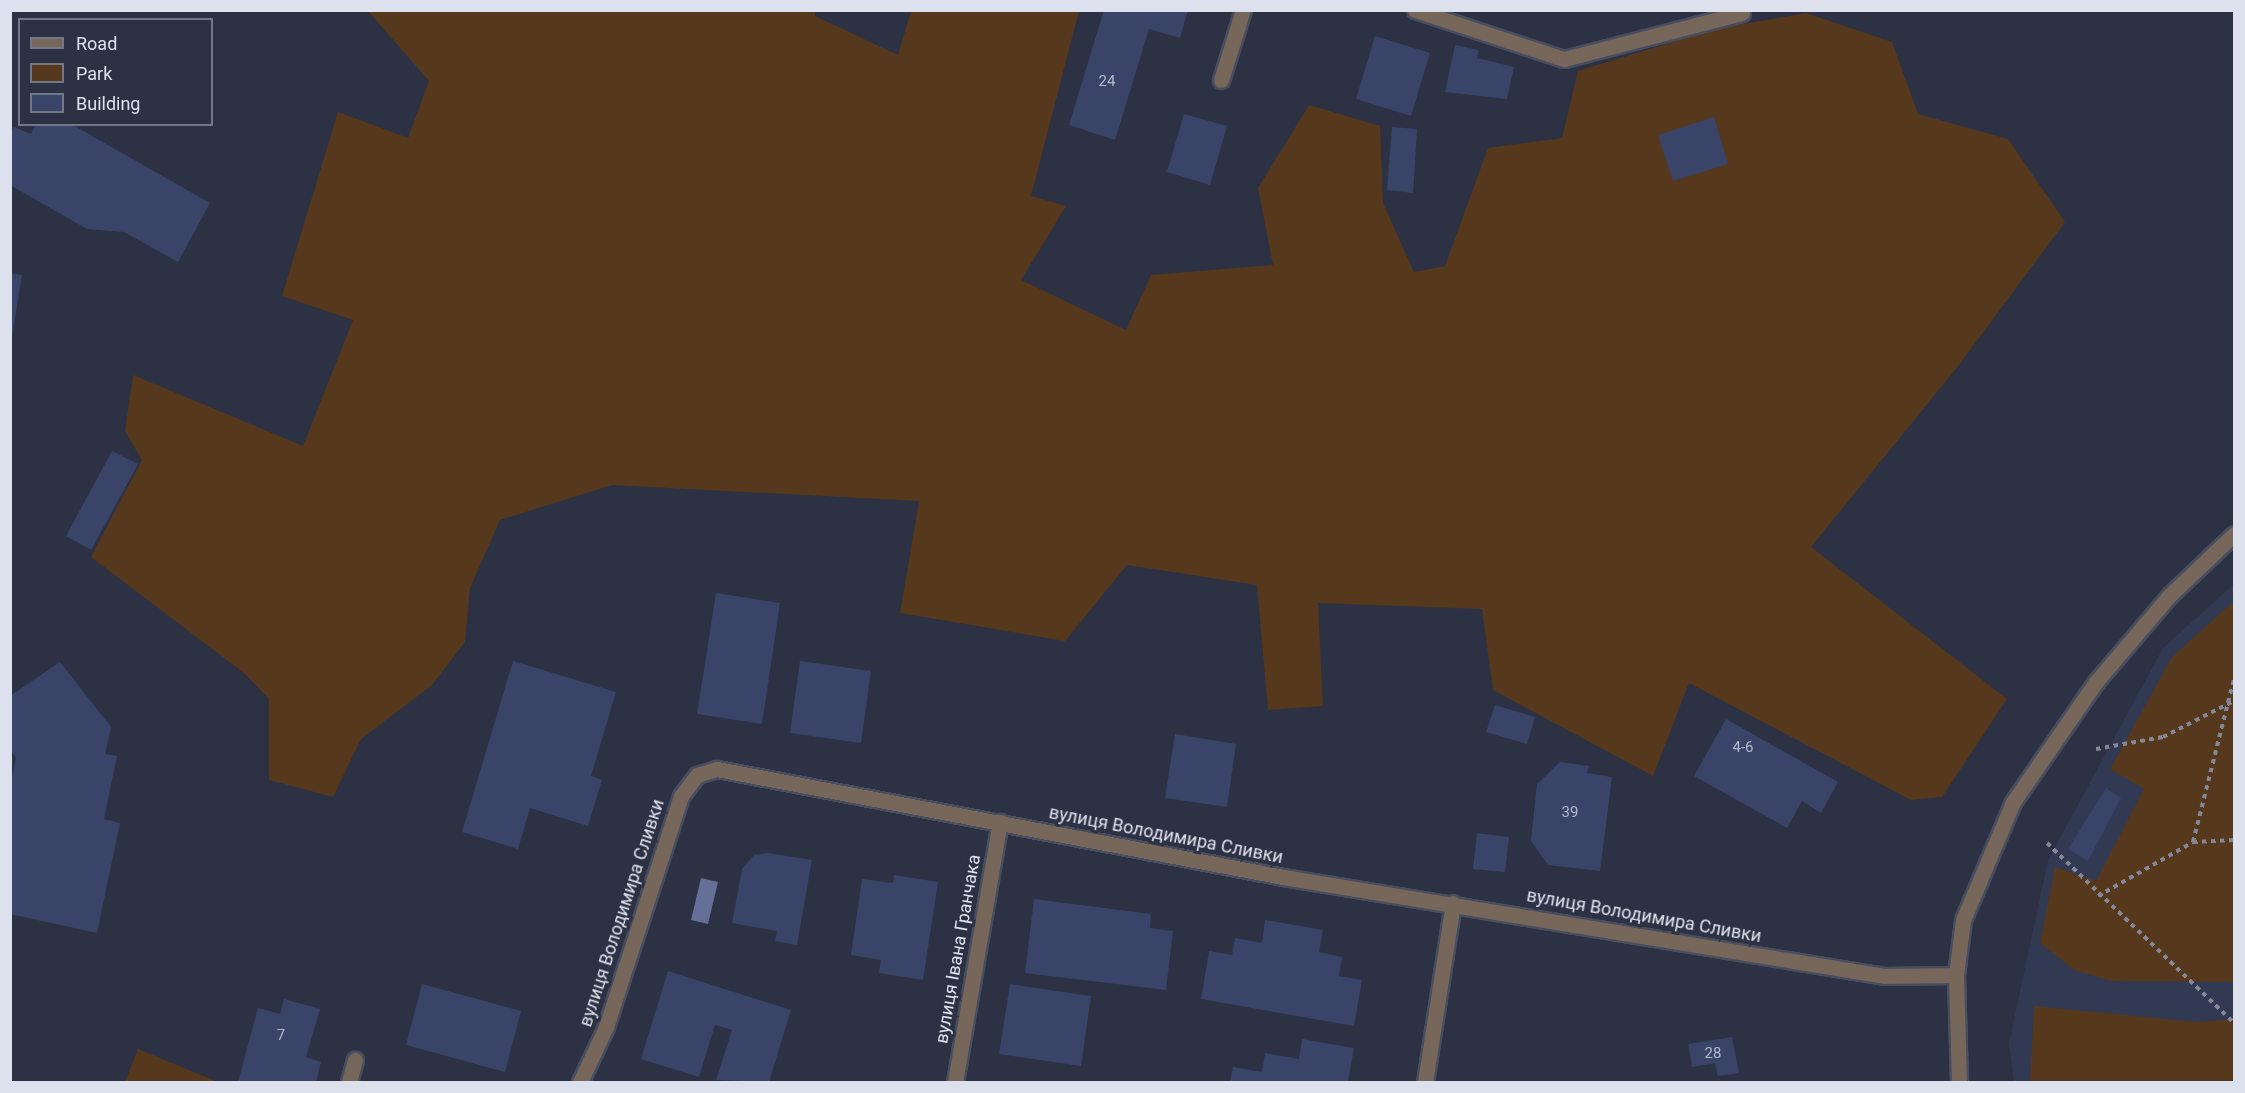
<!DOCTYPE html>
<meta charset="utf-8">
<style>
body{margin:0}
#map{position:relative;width:2245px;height:1093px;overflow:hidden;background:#2c3144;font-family:Roboto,sans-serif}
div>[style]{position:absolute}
.built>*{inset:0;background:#323952}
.green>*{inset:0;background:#56381c}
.water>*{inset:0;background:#647097}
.building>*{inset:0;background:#3a4468}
.path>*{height:4px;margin-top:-2px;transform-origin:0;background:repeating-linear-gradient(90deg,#838797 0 4.5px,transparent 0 9px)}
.roads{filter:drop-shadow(2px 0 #484d5f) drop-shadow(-2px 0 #484d5f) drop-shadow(0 2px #484d5f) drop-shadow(0 -2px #484d5f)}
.minor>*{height:15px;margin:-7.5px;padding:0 7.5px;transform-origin:7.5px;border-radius:7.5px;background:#76675a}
.tertiary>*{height:15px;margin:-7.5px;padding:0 7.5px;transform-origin:7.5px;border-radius:7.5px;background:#76675a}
span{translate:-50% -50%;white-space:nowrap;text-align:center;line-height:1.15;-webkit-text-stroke:6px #2c3144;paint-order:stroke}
.number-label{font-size:15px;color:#b4bacc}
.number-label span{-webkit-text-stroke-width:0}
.street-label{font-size:18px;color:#dde1ed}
.frame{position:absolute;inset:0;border:12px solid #dde1ed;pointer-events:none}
.legend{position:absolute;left:18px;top:18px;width:195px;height:108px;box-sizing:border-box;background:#2c3144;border:2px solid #737788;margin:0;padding:8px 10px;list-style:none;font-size:18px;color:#dde1ed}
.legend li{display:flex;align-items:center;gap:12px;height:30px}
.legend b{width:30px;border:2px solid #737788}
</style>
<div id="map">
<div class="built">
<div style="clip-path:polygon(2234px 584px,2234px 1082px,2014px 1082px,2009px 1043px,2048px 860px,2163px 648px)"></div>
</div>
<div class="green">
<div style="clip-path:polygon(368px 11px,815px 11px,815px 16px,898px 55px,911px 11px,1079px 11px,1031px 196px,1066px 206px,1021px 280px,1126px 330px,1151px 275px,1273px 265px,1258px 188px,1309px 105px,1380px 126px,1383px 203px,1414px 272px,1445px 266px,1488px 148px,1562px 138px,1578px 71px,1715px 29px,1806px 13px,1892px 42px,1918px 114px,2008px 139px,2065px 222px,1959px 365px,1811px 547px,2007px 699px,1942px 797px,1911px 800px,1689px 683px,1653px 776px,1493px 690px,1482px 609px,1318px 603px,1323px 706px,1268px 710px,1257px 585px,1127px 565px,1065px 641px,900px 613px,919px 501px,612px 485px,500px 520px,470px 588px,465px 642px,432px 685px,361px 739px,333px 797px,269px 780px,269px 699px,244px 673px,91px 557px,142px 460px,125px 431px,133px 375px,303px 446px,353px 320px,282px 296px,338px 112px,408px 138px,429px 81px)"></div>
<div style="clip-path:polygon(2234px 601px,2234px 982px,2111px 981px,2074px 970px,2040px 943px,2055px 867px,2096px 881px,2144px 789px,2110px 769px,2172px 657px)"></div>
<div style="clip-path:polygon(2034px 1006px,2197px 1022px,2234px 1019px,2234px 1082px,2030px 1082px)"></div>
<div style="clip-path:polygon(138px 1049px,218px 1082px,125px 1082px)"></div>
</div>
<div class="water">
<div style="clip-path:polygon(701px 878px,718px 882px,708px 924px,691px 920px)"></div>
</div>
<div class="building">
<div style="clip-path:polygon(1104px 10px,1188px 10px,1180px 38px,1149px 29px,1115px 140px,1069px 125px)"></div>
<div style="clip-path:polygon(1375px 36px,1430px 53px,1411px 116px,1356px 99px)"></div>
<div style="clip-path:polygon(1455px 45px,1479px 50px,1477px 58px,1514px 67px,1507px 99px,1445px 92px)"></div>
<div style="clip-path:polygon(1184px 114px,1227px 126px,1210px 185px,1167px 172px)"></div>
<div style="clip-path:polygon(1714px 117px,1728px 164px,1673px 181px,1658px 135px)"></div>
<div style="clip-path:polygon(36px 124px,71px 124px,210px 203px,178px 262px,124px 232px,87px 229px,10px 185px,10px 132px,14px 127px,31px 134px)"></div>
<div style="clip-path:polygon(1392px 127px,1417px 129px,1413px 193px,1387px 190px)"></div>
<div style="clip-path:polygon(10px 273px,22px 275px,12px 337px,10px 337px)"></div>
<div style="clip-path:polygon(112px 451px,138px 464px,91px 550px,66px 536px)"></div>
<div style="clip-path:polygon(716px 593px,780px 603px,762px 724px,697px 714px)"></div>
<div style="clip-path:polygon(513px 661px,616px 692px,591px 776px,602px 780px,588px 826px,530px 808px,518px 849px,462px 832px)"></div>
<div style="clip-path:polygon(800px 661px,871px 671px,861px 743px,790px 733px)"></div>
<div style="clip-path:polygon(60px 662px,111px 727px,105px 754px,117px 756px,104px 819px,120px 823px,97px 933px,10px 914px,10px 785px,16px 758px,10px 749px,10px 696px)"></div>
<div style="clip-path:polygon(1495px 705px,1535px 717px,1527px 744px,1486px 732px)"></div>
<div style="clip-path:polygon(1726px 719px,1838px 782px,1821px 813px,1802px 801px,1787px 828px,1694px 776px)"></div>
<div style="clip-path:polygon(1175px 734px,1236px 744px,1227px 807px,1165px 798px)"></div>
<div style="clip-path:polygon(1560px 762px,1589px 766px,1587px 773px,1612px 777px,1600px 871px,1548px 865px,1531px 841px,1537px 784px)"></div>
<div style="clip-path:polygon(2106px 788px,2121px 798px,2088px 861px,2068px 849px)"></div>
<div style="clip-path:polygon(1477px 833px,1509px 837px,1505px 872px,1473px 869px)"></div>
<div style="clip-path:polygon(768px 853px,812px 860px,797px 945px,775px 941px,777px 931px,732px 923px,742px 869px,754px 855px)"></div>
<div style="clip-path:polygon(894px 875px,938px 882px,923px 980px,879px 973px,881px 960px,851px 955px,862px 879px,893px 883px)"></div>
<div style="clip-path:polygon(1034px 899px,1151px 914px,1150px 928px,1173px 931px,1166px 990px,1025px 973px)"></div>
<div style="clip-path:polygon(1265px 920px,1323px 930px,1319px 952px,1342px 957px,1339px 976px,1362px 980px,1354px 1026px,1201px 999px,1209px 951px,1232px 955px,1235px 938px,1262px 943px)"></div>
<div style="clip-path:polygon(668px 971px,791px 1010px,769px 1082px,716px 1080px,732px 1030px,715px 1025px,699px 1077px,641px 1059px)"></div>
<div style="clip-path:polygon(422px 984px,521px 1011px,505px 1072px,406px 1045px)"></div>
<div style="clip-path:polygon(1010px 984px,1091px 996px,1081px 1066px,999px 1054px)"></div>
<div style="clip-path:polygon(284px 999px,320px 1009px,306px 1057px,321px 1062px,316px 1082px,238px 1082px,258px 1008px,280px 1014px)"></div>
<div style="clip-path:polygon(1732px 1037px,1739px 1073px,1718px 1076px,1715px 1063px,1692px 1067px,1688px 1044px)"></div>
<div style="clip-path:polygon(1302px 1039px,1354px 1048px,1348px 1082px,1230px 1082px,1233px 1067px,1262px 1072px,1265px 1053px,1299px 1059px)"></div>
</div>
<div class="path">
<div style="left:2096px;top:749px;width:68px;rotate:-10.2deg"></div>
<div style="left:2163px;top:737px;width:80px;rotate:-26.9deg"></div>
<div style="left:2193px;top:842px;width:41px;rotate:-2.8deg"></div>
<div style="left:2047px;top:843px;width:260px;rotate:43.9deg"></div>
<div style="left:2098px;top:896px;width:109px;rotate:-29.6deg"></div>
<div style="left:2193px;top:842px;width:168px;rotate:-75.9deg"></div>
</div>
<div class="roads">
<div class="minor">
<div style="left:1415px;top:10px;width:157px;rotate:18.2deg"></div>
<div style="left:1564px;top:59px;width:184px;rotate:-14.5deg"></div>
<div style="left:1221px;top:80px;width:73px;rotate:-72.6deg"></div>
<div style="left:349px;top:1082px;width:23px;rotate:-75deg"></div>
<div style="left:580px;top:1082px;width:61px;rotate:-64.7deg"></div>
<div style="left:606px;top:1027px;width:243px;rotate:-72deg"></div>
<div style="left:681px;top:796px;width:26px;rotate:-53deg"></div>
<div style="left:697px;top:775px;width:21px;rotate:-17deg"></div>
<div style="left:717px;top:769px;width:576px;rotate:10.8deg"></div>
<div style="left:1283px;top:877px;width:609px;rotate:9.35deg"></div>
<div style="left:1884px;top:976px;width:72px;rotate:-0.8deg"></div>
<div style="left:955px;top:1082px;width:264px;rotate:-80.2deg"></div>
<div style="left:1425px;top:1082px;width:181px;rotate:-81.1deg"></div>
</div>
<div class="tertiary">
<div style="left:1959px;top:1082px;width:107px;rotate:-91.6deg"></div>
<div style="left:1956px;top:975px;width:55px;rotate:-82.7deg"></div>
<div style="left:1963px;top:920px;width:128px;rotate:-67deg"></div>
<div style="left:2013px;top:802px;width:145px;rotate:-55.4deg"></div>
<div style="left:2095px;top:683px;width:116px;rotate:-49.6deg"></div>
<div style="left:2170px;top:595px;width:88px;rotate:-43.6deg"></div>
</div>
</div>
<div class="number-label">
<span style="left:1107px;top:82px">24</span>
<span style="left:1743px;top:748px">4-6</span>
<span style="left:1570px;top:813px">39</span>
<span style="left:281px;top:1036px">7</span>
<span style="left:1713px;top:1054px">28</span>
</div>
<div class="street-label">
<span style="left:1166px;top:835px;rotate:11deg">вулиця Володимира Сливки</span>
<span style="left:622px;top:913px;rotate:-72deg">вулиця Володимира Сливки</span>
<span style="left:1644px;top:916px;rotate:10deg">вулиця Володимира Сливки</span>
<span style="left:958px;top:949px;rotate:-80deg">вулиця Івана Гранчака</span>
</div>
<div class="frame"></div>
<ul class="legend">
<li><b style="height:8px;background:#76675a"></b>Road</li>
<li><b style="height:16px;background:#56381c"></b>Park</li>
<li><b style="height:16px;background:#3a4468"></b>Building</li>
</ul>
</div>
